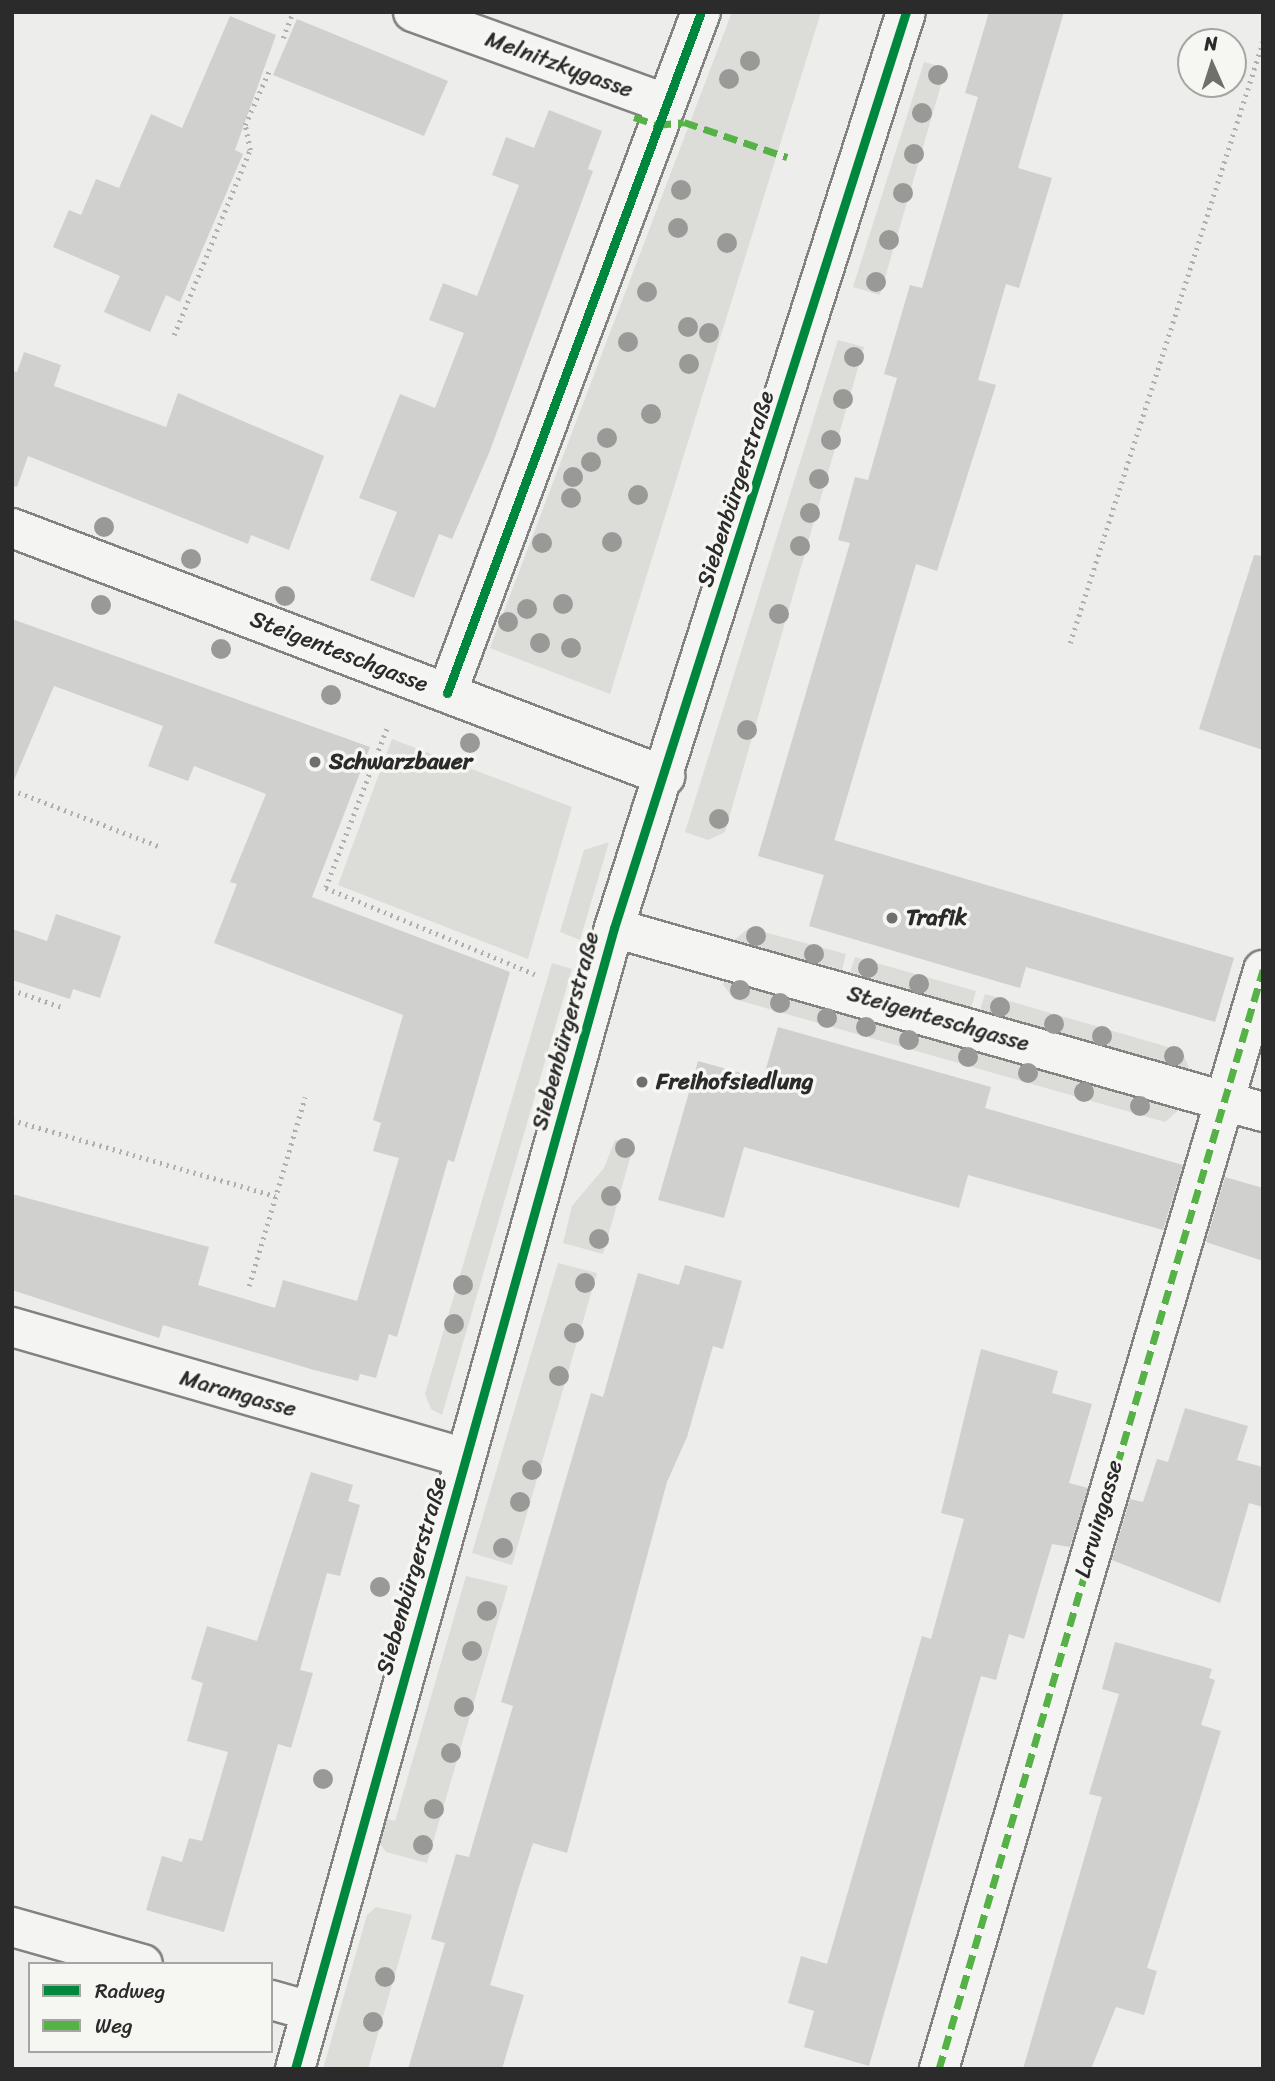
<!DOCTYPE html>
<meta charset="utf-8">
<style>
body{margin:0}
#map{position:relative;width:1275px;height:2081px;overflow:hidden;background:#ededeb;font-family:Sriracha,sans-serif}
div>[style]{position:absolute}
.green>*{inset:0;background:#dcdcd9}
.building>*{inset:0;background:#d0d0cf}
.path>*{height:4.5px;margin-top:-2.25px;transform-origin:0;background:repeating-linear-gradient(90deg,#afafae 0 2px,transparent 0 7px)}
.roads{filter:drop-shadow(2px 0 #828281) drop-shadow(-2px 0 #828281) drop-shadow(0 2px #828281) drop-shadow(0 -2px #828281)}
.minor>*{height:38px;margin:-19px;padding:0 19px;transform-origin:19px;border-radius:19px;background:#f4f4f2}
.quiet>*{height:7px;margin-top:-3.5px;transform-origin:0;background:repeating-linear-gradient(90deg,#56b246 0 14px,transparent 0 21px)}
.cycleway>*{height:9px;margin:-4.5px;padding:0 4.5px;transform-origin:4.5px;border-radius:4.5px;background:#00873e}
.trees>*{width:20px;height:20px;margin:-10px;border-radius:50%;background:#999997}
.dots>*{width:19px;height:19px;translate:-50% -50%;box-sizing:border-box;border:4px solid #f6f6f2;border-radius:50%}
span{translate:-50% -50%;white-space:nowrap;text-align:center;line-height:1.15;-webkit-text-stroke:7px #f6f6f2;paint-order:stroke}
.street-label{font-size:23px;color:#2b2b2b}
.poi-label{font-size:23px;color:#2b2b2b;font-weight:700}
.left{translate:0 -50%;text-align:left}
.frame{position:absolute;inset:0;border:14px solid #2b2b2b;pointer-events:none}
.legend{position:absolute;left:28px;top:1962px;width:245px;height:91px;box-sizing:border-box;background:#f6f6f2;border:2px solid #a5a5a2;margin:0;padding:9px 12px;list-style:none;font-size:21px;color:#2b2b2b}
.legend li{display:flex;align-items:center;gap:14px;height:35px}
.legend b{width:35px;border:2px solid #a5a5a2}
.north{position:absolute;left:1177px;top:28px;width:70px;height:70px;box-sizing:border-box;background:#f6f6f2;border:2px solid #a5a5a2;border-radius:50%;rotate:357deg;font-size:19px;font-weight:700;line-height:28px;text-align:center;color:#2b2b2b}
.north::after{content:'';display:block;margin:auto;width:24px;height:32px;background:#6f6f6e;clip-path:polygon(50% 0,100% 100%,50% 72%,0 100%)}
</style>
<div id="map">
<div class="green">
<div style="clip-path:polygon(732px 12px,821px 12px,610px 694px,490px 648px)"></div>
<div style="clip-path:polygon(924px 62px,946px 68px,880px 295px,853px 287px)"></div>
<div style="clip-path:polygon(838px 340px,864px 347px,725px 832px,708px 840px,685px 832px)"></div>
<div style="clip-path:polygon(392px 739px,572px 807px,528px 959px,338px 885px)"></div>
<div style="clip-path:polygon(609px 842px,580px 940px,560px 932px,584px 850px)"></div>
<div style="clip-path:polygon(749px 928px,846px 954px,842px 970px,734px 940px)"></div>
<div style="clip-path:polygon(855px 957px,976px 991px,971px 1008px,850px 972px)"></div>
<div style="clip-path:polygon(552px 963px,572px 969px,442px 1415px,431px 1409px,425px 1394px)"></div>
<div style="clip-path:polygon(725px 976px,1181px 1108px,1165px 1122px,734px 999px,723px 985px)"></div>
<div style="clip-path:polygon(985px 994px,1182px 1051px,1190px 1070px,980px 1010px)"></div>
<div style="clip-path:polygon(615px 1140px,634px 1144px,603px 1254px,563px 1243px,572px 1206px,604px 1168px)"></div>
<div style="clip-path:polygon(558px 1263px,597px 1273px,512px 1565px,472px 1553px)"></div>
<div style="clip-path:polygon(466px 1576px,508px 1586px,427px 1863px,386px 1852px,376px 1838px,384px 1818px,395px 1821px)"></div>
<div style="clip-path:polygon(376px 1907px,412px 1915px,368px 2069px,323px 2069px,367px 1915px)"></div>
</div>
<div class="building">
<div style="clip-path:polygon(989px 12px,1064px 12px,1018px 168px,1052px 178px,1019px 288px,1006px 284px,978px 380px,996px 385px,937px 571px,916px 564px,824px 875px,758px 856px,850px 543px,838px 540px,855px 477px,868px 480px,897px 378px,884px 374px,910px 285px,922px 288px,978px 97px,965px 93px)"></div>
<div style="clip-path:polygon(230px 16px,276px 35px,235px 150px,243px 154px,180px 302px,166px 295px,150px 332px,104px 312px,120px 276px,53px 247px,69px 210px,81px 215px,96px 179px,119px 188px,151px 114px,182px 128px)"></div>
<div style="clip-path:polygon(297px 19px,448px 81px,424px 136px,273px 75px)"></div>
<div style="clip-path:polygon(549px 110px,602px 131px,588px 169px,593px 171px,489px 453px,452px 539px,439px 534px,414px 598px,370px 580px,397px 512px,359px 498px,400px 394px,435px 408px,464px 333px,429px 320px,443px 283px,477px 296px,519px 185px,492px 175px,506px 137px,534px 148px)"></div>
<div style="clip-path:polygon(24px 352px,61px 365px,54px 386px,166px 427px,178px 393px,324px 456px,289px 550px,251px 535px,248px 544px,28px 456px,17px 487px,12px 486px,12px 371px,17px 372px)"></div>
<div style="clip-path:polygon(1254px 555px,1263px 556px,1263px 750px,1199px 729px)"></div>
<div style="clip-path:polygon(12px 619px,370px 747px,312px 897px,510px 972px,454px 1162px,448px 1160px,397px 1337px,389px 1334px,376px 1378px,360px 1374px,358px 1381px,314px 1370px,163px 1325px,159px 1338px,12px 1290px,12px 1194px,209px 1247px,198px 1285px,275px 1308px,283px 1280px,357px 1301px,399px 1158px,373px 1151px,381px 1123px,373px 1120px,403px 1015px,214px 943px,237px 884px,230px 882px,266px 794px,194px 766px,188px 781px,148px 766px,163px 726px,54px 686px,12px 785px)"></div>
<div style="clip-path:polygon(834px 840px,1234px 958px,1215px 1022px,1026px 967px,1020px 988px,809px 926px)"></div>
<div style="clip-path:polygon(56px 914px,121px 936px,100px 998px,73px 989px,70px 999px,12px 980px,12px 929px,47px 941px)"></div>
<div style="clip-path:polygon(778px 1027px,991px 1087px,985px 1108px,1183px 1165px,1163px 1230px,968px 1175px,959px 1208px,744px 1147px,724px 1218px,658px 1200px,698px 1061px,763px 1079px)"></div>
<div style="clip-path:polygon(1225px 1177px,1263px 1188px,1263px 1261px,1206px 1242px)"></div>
<div style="clip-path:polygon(685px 1265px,742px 1281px,723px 1349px,713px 1346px,687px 1437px,667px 1482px,567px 1853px,533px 1843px,518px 1890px,490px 1985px,524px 1995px,502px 2069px,408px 2069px,445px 1943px,431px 1939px,456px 1854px,469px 1857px,513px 1706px,501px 1702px,591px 1393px,603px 1397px,638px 1273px,679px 1285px)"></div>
<div style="clip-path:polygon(981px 1349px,1058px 1371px,1052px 1393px,1092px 1404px,1069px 1483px,1088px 1488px,1070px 1547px,1052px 1544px,1024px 1639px,1009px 1634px,996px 1680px,981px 1676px,869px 2066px,804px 2047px,814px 2011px,788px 2003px,801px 1956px,827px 1964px,922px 1636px,931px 1639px,964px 1519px,941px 1513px)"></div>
<div style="clip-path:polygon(1185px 1408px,1248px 1426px,1237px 1460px,1263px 1467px,1263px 1507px,1249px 1503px,1220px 1603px,1112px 1560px,1130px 1499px,1143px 1502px,1157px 1459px,1168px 1462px)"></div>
<div style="clip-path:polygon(311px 1472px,353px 1485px,348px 1501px,360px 1505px,340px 1576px,327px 1573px,300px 1670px,313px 1673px,291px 1748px,278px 1744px,224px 1932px,146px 1910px,162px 1856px,182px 1862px,189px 1838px,202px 1841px,228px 1752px,187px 1741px,203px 1683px,191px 1679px,207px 1626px,257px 1641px)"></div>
<div style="clip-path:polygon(1115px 1642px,1212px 1669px,1209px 1678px,1215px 1680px,1201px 1725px,1221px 1731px,1147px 1968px,1157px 1971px,1144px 2015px,1116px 2007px,1091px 2069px,1023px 2069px,1102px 1797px,1089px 1794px,1119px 1694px,1102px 1689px)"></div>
</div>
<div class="path">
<div style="left:283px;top:38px;width:28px;rotate:-69deg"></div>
<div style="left:174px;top:335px;width:200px;rotate:-67.7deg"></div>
<div style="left:250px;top:150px;width:25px;rotate:-101deg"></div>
<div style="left:245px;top:125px;width:59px;rotate:-66deg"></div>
<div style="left:1070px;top:643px;width:632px;rotate:-72.22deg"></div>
<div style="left:387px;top:729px;width:170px;rotate:111deg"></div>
<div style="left:326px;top:888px;width:226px;rotate:22.4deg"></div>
<div style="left:12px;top:790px;width:160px;rotate:20.9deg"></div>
<div style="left:12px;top:990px;width:55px;rotate:19.1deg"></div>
<div style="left:12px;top:1120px;width:274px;rotate:16.1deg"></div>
<div style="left:249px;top:1286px;width:197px;rotate:-73.5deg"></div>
</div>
<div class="roads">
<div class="minor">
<div style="left:413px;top:12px;width:268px;rotate:19.9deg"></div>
<div style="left:12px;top:528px;width:699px;rotate:20.8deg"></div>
<div style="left:447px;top:693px;width:727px;rotate:-69.55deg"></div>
<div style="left:614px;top:928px;width:675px;rotate:15.83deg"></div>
<div style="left:12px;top:1327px;width:472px;rotate:16.1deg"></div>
<div style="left:12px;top:1927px;width:136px;rotate:15.8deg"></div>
<div style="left:271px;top:2000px;width:41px;rotate:15.8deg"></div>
<div style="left:295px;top:2069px;width:1185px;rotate:-74.38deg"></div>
<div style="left:614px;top:928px;width:961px;rotate:-72.32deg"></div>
<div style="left:939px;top:2069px;width:1146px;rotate:-73.57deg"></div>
</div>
</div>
<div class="quiet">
<div style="left:634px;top:117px;width:24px;rotate:19deg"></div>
<div style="left:657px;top:125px;width:27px;rotate:-6deg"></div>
<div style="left:684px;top:122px;width:109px;rotate:18.8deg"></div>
<div style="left:939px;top:2069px;width:1146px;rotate:-73.57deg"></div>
</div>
<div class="cycleway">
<div style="left:447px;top:693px;width:727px;rotate:-69.55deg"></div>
<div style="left:295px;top:2069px;width:1185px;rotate:-74.38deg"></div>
<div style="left:614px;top:928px;width:961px;rotate:-72.32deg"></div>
</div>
<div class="trees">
<div style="left:750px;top:61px"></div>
<div style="left:938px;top:75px"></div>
<div style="left:729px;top:79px"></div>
<div style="left:922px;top:113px"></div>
<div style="left:914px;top:154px"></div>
<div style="left:681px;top:190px"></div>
<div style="left:903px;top:193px"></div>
<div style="left:678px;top:228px"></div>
<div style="left:889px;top:240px"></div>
<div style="left:727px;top:243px"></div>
<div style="left:876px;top:282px"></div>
<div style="left:647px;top:292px"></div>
<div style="left:688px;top:327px"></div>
<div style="left:709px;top:333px"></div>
<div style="left:628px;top:342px"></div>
<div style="left:854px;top:357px"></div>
<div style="left:689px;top:364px"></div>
<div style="left:843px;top:399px"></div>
<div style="left:651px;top:414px"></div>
<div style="left:607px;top:438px"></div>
<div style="left:831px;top:440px"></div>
<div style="left:591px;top:462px"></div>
<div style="left:573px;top:477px"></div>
<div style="left:819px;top:479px"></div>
<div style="left:638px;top:495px"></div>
<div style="left:571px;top:498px"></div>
<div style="left:810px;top:513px"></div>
<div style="left:104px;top:527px"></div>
<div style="left:612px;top:542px"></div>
<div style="left:542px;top:543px"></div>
<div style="left:800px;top:546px"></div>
<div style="left:191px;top:559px"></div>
<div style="left:285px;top:596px"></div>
<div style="left:563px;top:604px"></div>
<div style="left:101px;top:605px"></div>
<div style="left:527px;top:609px"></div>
<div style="left:779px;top:614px"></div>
<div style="left:508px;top:622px"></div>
<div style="left:540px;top:643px"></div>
<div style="left:571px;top:648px"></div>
<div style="left:221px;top:649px"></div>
<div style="left:331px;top:695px"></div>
<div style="left:747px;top:730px"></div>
<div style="left:470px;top:743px"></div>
<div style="left:719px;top:819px"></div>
<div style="left:756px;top:936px"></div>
<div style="left:814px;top:954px"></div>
<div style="left:868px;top:968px"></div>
<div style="left:919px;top:984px"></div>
<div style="left:740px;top:990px"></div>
<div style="left:780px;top:1003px"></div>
<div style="left:1000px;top:1007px"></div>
<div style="left:827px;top:1018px"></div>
<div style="left:1054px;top:1024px"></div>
<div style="left:866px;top:1027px"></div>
<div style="left:1102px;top:1036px"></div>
<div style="left:909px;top:1040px"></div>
<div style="left:1174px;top:1056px"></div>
<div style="left:968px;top:1057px"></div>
<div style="left:1028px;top:1073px"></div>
<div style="left:1084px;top:1092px"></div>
<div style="left:1140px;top:1106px"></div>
<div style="left:625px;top:1148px"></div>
<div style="left:611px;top:1196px"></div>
<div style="left:599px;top:1239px"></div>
<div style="left:585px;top:1283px"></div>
<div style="left:463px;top:1285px"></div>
<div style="left:454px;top:1324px"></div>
<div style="left:574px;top:1333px"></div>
<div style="left:559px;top:1376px"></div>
<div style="left:532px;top:1470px"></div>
<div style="left:520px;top:1502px"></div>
<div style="left:503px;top:1548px"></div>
<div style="left:380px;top:1587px"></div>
<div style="left:487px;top:1611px"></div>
<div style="left:472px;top:1651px"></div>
<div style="left:464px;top:1707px"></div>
<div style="left:451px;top:1753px"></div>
<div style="left:323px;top:1779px"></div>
<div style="left:434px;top:1809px"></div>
<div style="left:423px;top:1845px"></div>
<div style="left:385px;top:1977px"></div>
<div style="left:373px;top:2022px"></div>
</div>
<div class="dots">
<div style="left:315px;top:762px;background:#6f6f6e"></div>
<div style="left:892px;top:918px;background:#6f6f6e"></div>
<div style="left:642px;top:1082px;background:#6f6f6e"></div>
</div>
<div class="street-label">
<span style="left:559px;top:65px;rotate:20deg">Melnitzkygasse</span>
<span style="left:736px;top:489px;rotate:-72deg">Siebenbürgerstraße</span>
<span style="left:339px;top:652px;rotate:21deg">Steigenteschgasse</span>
<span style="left:938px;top:1019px;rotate:16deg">Steigenteschgasse</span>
<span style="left:566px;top:1031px;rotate:-75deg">Siebenbürgerstraße</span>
<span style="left:238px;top:1394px;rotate:16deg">Marangasse</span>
<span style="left:1099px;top:1519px;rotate:-74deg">Larwingasse</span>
<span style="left:412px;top:1576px;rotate:-74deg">Siebenbürgerstraße</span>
</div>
<div class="poi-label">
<span class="left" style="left:329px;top:762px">Schwarzbauer</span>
<span class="left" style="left:906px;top:918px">Trafik</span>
<span class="left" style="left:656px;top:1082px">Freihofsiedlung</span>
</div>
<div class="frame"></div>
<ul class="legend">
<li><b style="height:9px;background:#00873e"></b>Radweg</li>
<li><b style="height:9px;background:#56b246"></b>Weg</li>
</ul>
<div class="north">N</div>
</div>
